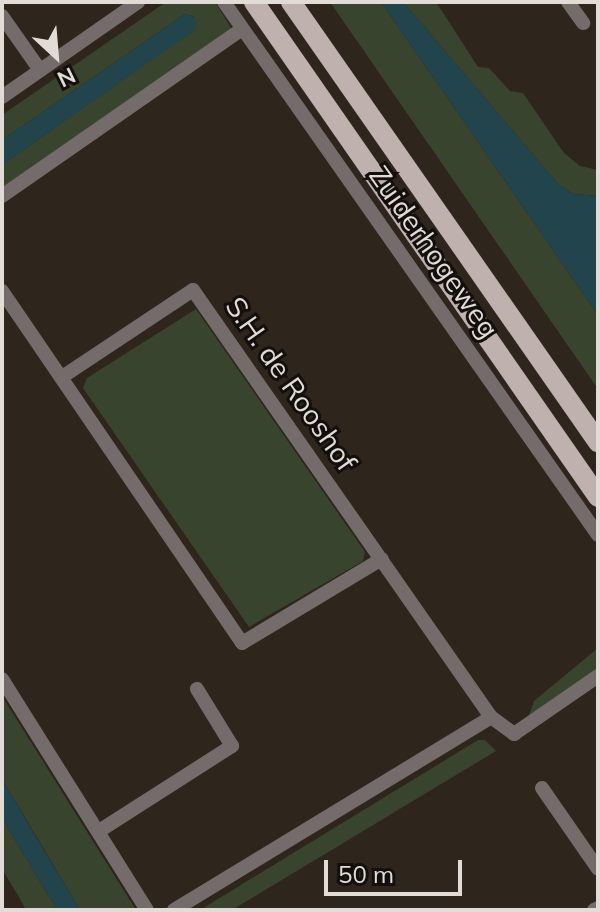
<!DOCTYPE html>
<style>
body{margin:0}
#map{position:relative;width:600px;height:912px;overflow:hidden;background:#2e251d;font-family:Mulish,sans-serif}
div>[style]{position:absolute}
.green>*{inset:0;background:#39442e}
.water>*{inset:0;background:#22444c}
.minor>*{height:14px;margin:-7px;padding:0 7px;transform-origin:7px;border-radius:7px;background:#736c6b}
.primary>*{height:20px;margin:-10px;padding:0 10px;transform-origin:10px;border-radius:10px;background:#bfb1ae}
span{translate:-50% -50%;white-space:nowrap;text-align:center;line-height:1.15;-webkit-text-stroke:6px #130f0c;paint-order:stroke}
.street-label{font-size:28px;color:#e2dcd6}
.frame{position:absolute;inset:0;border:4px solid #e2dcd6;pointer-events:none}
.north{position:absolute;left:16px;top:16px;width:80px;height:80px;-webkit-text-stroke:6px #130f0c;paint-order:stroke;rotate:154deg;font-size:22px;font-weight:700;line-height:32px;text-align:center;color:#e2dcd6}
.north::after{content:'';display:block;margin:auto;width:28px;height:36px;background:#e2dcd6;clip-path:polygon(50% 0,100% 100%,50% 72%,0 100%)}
.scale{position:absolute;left:324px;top:860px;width:138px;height:36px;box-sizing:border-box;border:4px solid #e2dcd6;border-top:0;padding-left:10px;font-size:24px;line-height:28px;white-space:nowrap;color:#e2dcd6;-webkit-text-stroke:6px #130f0c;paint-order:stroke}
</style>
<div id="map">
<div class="green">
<div style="clip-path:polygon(166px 2px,215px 2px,233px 31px,2px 193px,2px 165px,195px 29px,195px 17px,185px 14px,2px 140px,2px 115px)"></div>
<div style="clip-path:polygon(330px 2px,381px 2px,598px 315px,598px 389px)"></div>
<div style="clip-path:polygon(403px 2px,436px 2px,478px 67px,489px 68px,510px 91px,523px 93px,564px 153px,580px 166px,598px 170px,598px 196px,573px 194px,559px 185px)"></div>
<div style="clip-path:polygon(196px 309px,365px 552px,363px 561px,249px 627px,83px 388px,87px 378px)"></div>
<div style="clip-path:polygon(598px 648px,598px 675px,526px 724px,534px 701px)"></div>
<div style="clip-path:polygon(2px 696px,136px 910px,80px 910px,2px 779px)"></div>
<div style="clip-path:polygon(478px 740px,485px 740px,496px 751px,232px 910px,200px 910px)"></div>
<div style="clip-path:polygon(2px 818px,57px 910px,26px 910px,19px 897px,2px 869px)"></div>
</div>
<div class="water">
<div style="clip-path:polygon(381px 2px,403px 2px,559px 185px,573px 194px,598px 196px,598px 315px)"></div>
<div style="clip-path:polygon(185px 14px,195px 17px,196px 29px,2px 165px,2px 140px)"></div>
<div style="clip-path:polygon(2px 779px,33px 832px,80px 910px,57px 910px,2px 818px)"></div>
</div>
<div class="minor">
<div style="left:224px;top:2px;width:651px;rotate:54.94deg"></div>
<div style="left:568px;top:2px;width:26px;rotate:54deg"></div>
<div style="left:2px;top:16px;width:66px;rotate:54.9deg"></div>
<div style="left:2px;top:97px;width:166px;rotate:-34.9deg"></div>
<div style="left:2px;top:196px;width:292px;rotate:-34.8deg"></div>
<div style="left:2px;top:291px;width:426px;rotate:55.7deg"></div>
<div style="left:242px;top:643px;width:163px;rotate:-31deg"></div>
<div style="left:62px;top:377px;width:157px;rotate:-33.6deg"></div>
<div style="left:193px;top:290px;width:521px;rotate:55.09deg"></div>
<div style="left:2px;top:679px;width:273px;rotate:57.9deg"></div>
<div style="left:542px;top:788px;width:98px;rotate:55.3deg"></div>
<div style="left:99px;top:831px;width:158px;rotate:-32.6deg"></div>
<div style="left:232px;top:746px;width:67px;rotate:-121.6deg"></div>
<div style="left:174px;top:910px;width:371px;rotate:-31.3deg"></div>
<div style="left:491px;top:717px;width:29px;rotate:36deg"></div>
<div style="left:514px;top:734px;width:102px;rotate:-34.6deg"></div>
<div style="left:594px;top:910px;width:4px;rotate:-27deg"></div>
</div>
<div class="primary">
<div style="left:254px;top:2px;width:603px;rotate:55.2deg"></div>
<div style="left:291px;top:2px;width:537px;rotate:55.1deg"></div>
</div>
<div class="street-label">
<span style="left:434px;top:252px;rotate:55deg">Zuiderhogeweg</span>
<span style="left:291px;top:384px;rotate:55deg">S.H. de Rooshof</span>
</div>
<div class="frame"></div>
<div class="north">N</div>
<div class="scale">50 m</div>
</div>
